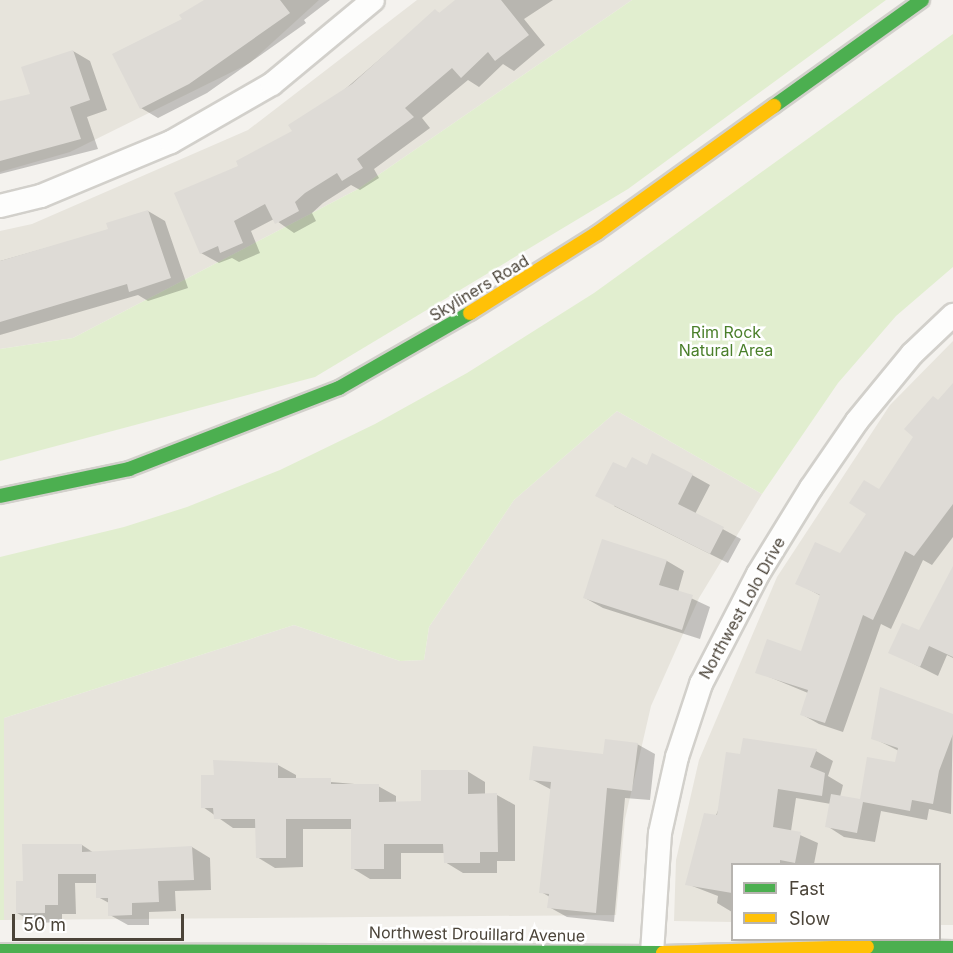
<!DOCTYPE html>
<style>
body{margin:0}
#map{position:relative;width:953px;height:953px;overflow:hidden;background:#f4f2ee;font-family:Inter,sans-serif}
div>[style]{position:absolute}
.residential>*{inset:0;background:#e7e4dc}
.green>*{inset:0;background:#e1eecf}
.shadow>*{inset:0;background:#0003}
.building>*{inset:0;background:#dedbd6}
.roads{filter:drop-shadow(2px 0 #d2d0cb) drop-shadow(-2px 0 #d2d0cb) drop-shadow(0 2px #d2d0cb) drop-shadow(0 -2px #d2d0cb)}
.street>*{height:22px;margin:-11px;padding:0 11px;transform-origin:11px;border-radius:11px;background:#fdfdfc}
.fast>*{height:14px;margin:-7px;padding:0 7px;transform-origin:7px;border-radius:7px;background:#4caf50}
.slow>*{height:14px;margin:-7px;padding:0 7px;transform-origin:7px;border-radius:7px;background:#ffc107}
span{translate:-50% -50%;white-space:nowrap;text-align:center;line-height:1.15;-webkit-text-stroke:5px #fff;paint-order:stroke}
.street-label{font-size:16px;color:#4b4439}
.park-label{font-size:16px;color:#4a7f2a}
.legend{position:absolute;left:731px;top:863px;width:210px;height:78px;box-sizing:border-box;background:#fff;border:2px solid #b7b4b0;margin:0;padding:8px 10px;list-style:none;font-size:18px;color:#4b4439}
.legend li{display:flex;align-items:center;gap:12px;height:30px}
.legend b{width:30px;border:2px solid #b7b4b0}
.scale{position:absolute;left:12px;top:914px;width:172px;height:27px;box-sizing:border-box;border:3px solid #4b4439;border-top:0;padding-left:8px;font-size:18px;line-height:21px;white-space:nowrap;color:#4b4439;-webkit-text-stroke:4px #fff;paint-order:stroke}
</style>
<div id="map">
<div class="residential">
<div style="clip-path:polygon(0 0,319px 0,250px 63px,70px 152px,0 172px)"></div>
<div style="clip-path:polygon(417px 0,632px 0,358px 189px,73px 338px,0 349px,0 231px,32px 224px,248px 130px)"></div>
<div style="clip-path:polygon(953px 341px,953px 925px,940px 925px,940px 864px,732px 864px,732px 922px,674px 921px,676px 860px,699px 760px,777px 577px,890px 405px)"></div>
<div style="clip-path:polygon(617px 411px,762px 494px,699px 598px,651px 706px,625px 819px,616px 915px,4px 920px,4px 718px,294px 625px,400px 661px,424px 660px,429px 627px,514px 500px)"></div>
</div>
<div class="green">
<div style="clip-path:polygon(632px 0,886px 0,628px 189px,315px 377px,0 461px,0 349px,73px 338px,358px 189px)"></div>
<div style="clip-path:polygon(953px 34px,953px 267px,896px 316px,838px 383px,762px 494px,617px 411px,514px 500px,429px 627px,424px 660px,400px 661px,294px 625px,4px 718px,4px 920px,0 920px,0 557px,124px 527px,187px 507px,280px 470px,375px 424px,467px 373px,594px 293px)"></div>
</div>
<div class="shadow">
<div style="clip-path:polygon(206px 0,330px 0,304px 20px,306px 23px,207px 93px,158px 118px,141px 108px,184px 20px)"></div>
<div style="clip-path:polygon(457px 0,553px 0,524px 19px,545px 45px,514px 71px,503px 64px,479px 87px,468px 80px,422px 118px,430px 128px,374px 169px,379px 178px,360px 190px,351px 185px,323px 203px,312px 213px,316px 221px,294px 233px,274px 219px,251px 231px,260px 253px,239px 262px,232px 258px,219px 263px,201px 253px,240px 167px,295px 132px,436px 11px,440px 14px)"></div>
<div style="clip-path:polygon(73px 51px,90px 61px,107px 110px,87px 117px,98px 149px,0 174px,0 103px,32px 95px)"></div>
<div style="clip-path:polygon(148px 211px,165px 221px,188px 288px,148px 301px,138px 295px,0 335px,0 261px,110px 230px)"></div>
<div style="clip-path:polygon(953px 392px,953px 537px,932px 565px,923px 560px,891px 629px,881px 624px,843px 732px,819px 724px,801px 714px,808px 693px,757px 672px,802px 653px,821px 596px,797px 583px,841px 555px,939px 401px)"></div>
<div style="clip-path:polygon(647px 467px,692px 475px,710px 485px,695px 514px,741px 539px,728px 563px,614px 506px,627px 470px)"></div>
<div style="clip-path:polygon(603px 541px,667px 561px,684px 571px,678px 592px,710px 607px,700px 639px,603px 608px,585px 598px)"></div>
<div style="clip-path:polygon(953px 569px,953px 658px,947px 655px,938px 676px,890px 652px,920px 632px)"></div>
<div style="clip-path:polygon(953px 716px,951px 814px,929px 809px,927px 820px,881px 811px,875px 842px,844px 837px,827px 826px,831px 804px,796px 798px,791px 831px,818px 843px,814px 864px,732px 864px,732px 912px,717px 903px,718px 896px,687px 884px,741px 756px,816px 751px,833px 761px,828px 776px,843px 785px,840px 797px,861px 801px,896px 763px,899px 751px,873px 738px)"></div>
<div style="clip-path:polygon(637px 744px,655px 754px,650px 800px,625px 798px,614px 922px,567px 917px,549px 907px,550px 897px,541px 892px,552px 790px,531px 779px)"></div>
<div style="clip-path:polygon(215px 762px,278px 765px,296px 775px,296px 779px,378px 786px,396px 796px,396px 803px,422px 802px,467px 771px,485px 782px,485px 795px,497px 795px,515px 805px,515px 861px,497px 861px,497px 873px,463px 873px,445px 862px,445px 853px,401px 853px,401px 879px,370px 879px,352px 868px,352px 829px,303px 829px,303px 867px,275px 868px,257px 857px,257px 828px,233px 828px,203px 807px,215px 777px)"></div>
<div style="clip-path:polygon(82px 845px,94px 853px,192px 847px,210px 858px,211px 890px,175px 891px,176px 911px,149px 912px,149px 925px,128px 925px,110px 915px,109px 903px,98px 897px,98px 883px,75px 883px,76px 914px,62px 914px,62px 922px,35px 923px,17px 913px,24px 882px)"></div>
<div style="clip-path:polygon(844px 863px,913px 864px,914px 864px,844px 864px)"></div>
</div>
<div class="building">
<div style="clip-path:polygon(204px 0,280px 0,290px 13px,189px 84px,140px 109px,112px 54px,182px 19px,179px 15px)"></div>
<div style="clip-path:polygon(455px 0,501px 0,529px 35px,495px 61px,488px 52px,461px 78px,452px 68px,405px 108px,414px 117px,357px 159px,363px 168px,342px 181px,337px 173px,305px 193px,295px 202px,299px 211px,275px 224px,265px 204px,234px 221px,243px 243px,220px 253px,218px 246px,200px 254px,174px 193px,238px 166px,236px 161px,292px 131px,288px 125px,352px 84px,435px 9px,439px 13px)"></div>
<div style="clip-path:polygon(73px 50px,90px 100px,70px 107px,81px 139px,0 161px,0 101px,30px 94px,21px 67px)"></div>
<div style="clip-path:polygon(148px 210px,171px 278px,129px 292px,127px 284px,0 322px,0 261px,108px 229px,106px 223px)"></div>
<div style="clip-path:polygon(953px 383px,953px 504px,914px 556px,905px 551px,873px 620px,863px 615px,825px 723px,800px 715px,808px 690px,755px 673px,767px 639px,801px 651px,820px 595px,795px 584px,815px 542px,840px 553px,866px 514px,849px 503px,864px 480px,879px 489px,913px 437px,904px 429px,933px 396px,938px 400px)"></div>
<div style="clip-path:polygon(652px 453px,693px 474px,678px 504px,724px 527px,710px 554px,595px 496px,613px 462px,626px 468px,632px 457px,647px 465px)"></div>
<div style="clip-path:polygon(602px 539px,667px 560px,659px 585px,693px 595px,682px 630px,583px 598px)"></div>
<div style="clip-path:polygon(953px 566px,953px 657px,929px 646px,920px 667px,888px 653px,902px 623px,919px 630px)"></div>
<div style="clip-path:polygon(880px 687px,953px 714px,953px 734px,939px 771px,933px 804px,912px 800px,910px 811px,863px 802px,857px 833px,825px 827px,831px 794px,860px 799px,867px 757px,895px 762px,898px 748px,871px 739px)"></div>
<div style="clip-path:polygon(743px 738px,817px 749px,810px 767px,825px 773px,822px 796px,778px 789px,773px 827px,801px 832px,795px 863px,780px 860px,780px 864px,732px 864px,732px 893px,685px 885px,704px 813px,717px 815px,726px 752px,740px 754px)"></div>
<div style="clip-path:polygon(605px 739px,638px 743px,632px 791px,607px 788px,596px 913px,547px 908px,549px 894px,539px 893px,551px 782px,529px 780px,533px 746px,603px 754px)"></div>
<div style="clip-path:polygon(213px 760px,278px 763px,278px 778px,331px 778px,331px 784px,379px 784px,379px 802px,421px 801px,421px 770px,468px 770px,468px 794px,497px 793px,498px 852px,480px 852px,480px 863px,444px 863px,443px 844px,384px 844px,384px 869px,351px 869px,351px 819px,286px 819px,286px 858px,256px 858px,255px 819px,214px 819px,213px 808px,201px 808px,201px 775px,214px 775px)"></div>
<div style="clip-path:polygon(22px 844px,82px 844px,82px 852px,192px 846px,194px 880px,158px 881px,159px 902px,132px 903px,132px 915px,108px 916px,108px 898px,96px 898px,96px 874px,58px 874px,58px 905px,45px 905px,45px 913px,16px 913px,16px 881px,23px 881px)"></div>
</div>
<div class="roads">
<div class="street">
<div style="left:0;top:206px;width:42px;rotate:-13.7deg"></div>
<div style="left:41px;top:196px;width:141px;rotate:-22.6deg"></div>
<div style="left:171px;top:142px;width:116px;rotate:-29.9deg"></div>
<div style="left:272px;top:84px;width:131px;rotate:-39.7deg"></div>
<div style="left:652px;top:953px;width:120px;rotate:-86.2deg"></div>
<div style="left:660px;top:833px;width:78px;rotate:-77.4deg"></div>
<div style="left:677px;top:757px;width:77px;rotate:-71.8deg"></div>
<div style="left:701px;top:684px;width:124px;rotate:-62.6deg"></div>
<div style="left:758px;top:574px;width:101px;rotate:-58.4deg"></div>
<div style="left:811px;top:488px;width:81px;rotate:-55.5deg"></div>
<div style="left:857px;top:421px;width:87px;rotate:-50.6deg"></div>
<div style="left:912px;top:354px;width:57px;rotate:-43.6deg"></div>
</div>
<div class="fast">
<div style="left:774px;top:106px;width:182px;rotate:-35.6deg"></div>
<div style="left:0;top:496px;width:132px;rotate:-11.8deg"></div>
<div style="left:129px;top:469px;width:225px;rotate:-21.1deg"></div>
<div style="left:339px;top:388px;width:151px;rotate:-29.8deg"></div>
<div style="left:867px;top:947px;width:86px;rotate:0.7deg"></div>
<div style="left:0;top:951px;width:663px;rotate:0.17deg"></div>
</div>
<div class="slow">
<div style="left:470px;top:313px;width:150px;rotate:-32.2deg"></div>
<div style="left:597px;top:233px;width:218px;rotate:-35.7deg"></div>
<div style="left:663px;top:953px;width:204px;rotate:-1.7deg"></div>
</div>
</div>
<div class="street-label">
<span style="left:479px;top:288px;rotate:-31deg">Skyliners Road</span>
<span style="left:742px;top:608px;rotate:-61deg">Northwest Lolo Drive</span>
<span style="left:477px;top:934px;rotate:1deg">Northwest Drouillard Avenue</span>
</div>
<div class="park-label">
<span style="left:726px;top:341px">Rim Rock<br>Natural Area</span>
</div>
<ul class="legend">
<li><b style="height:8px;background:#4caf50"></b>Fast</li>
<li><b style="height:8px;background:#ffc107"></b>Slow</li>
</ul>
<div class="scale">50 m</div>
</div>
